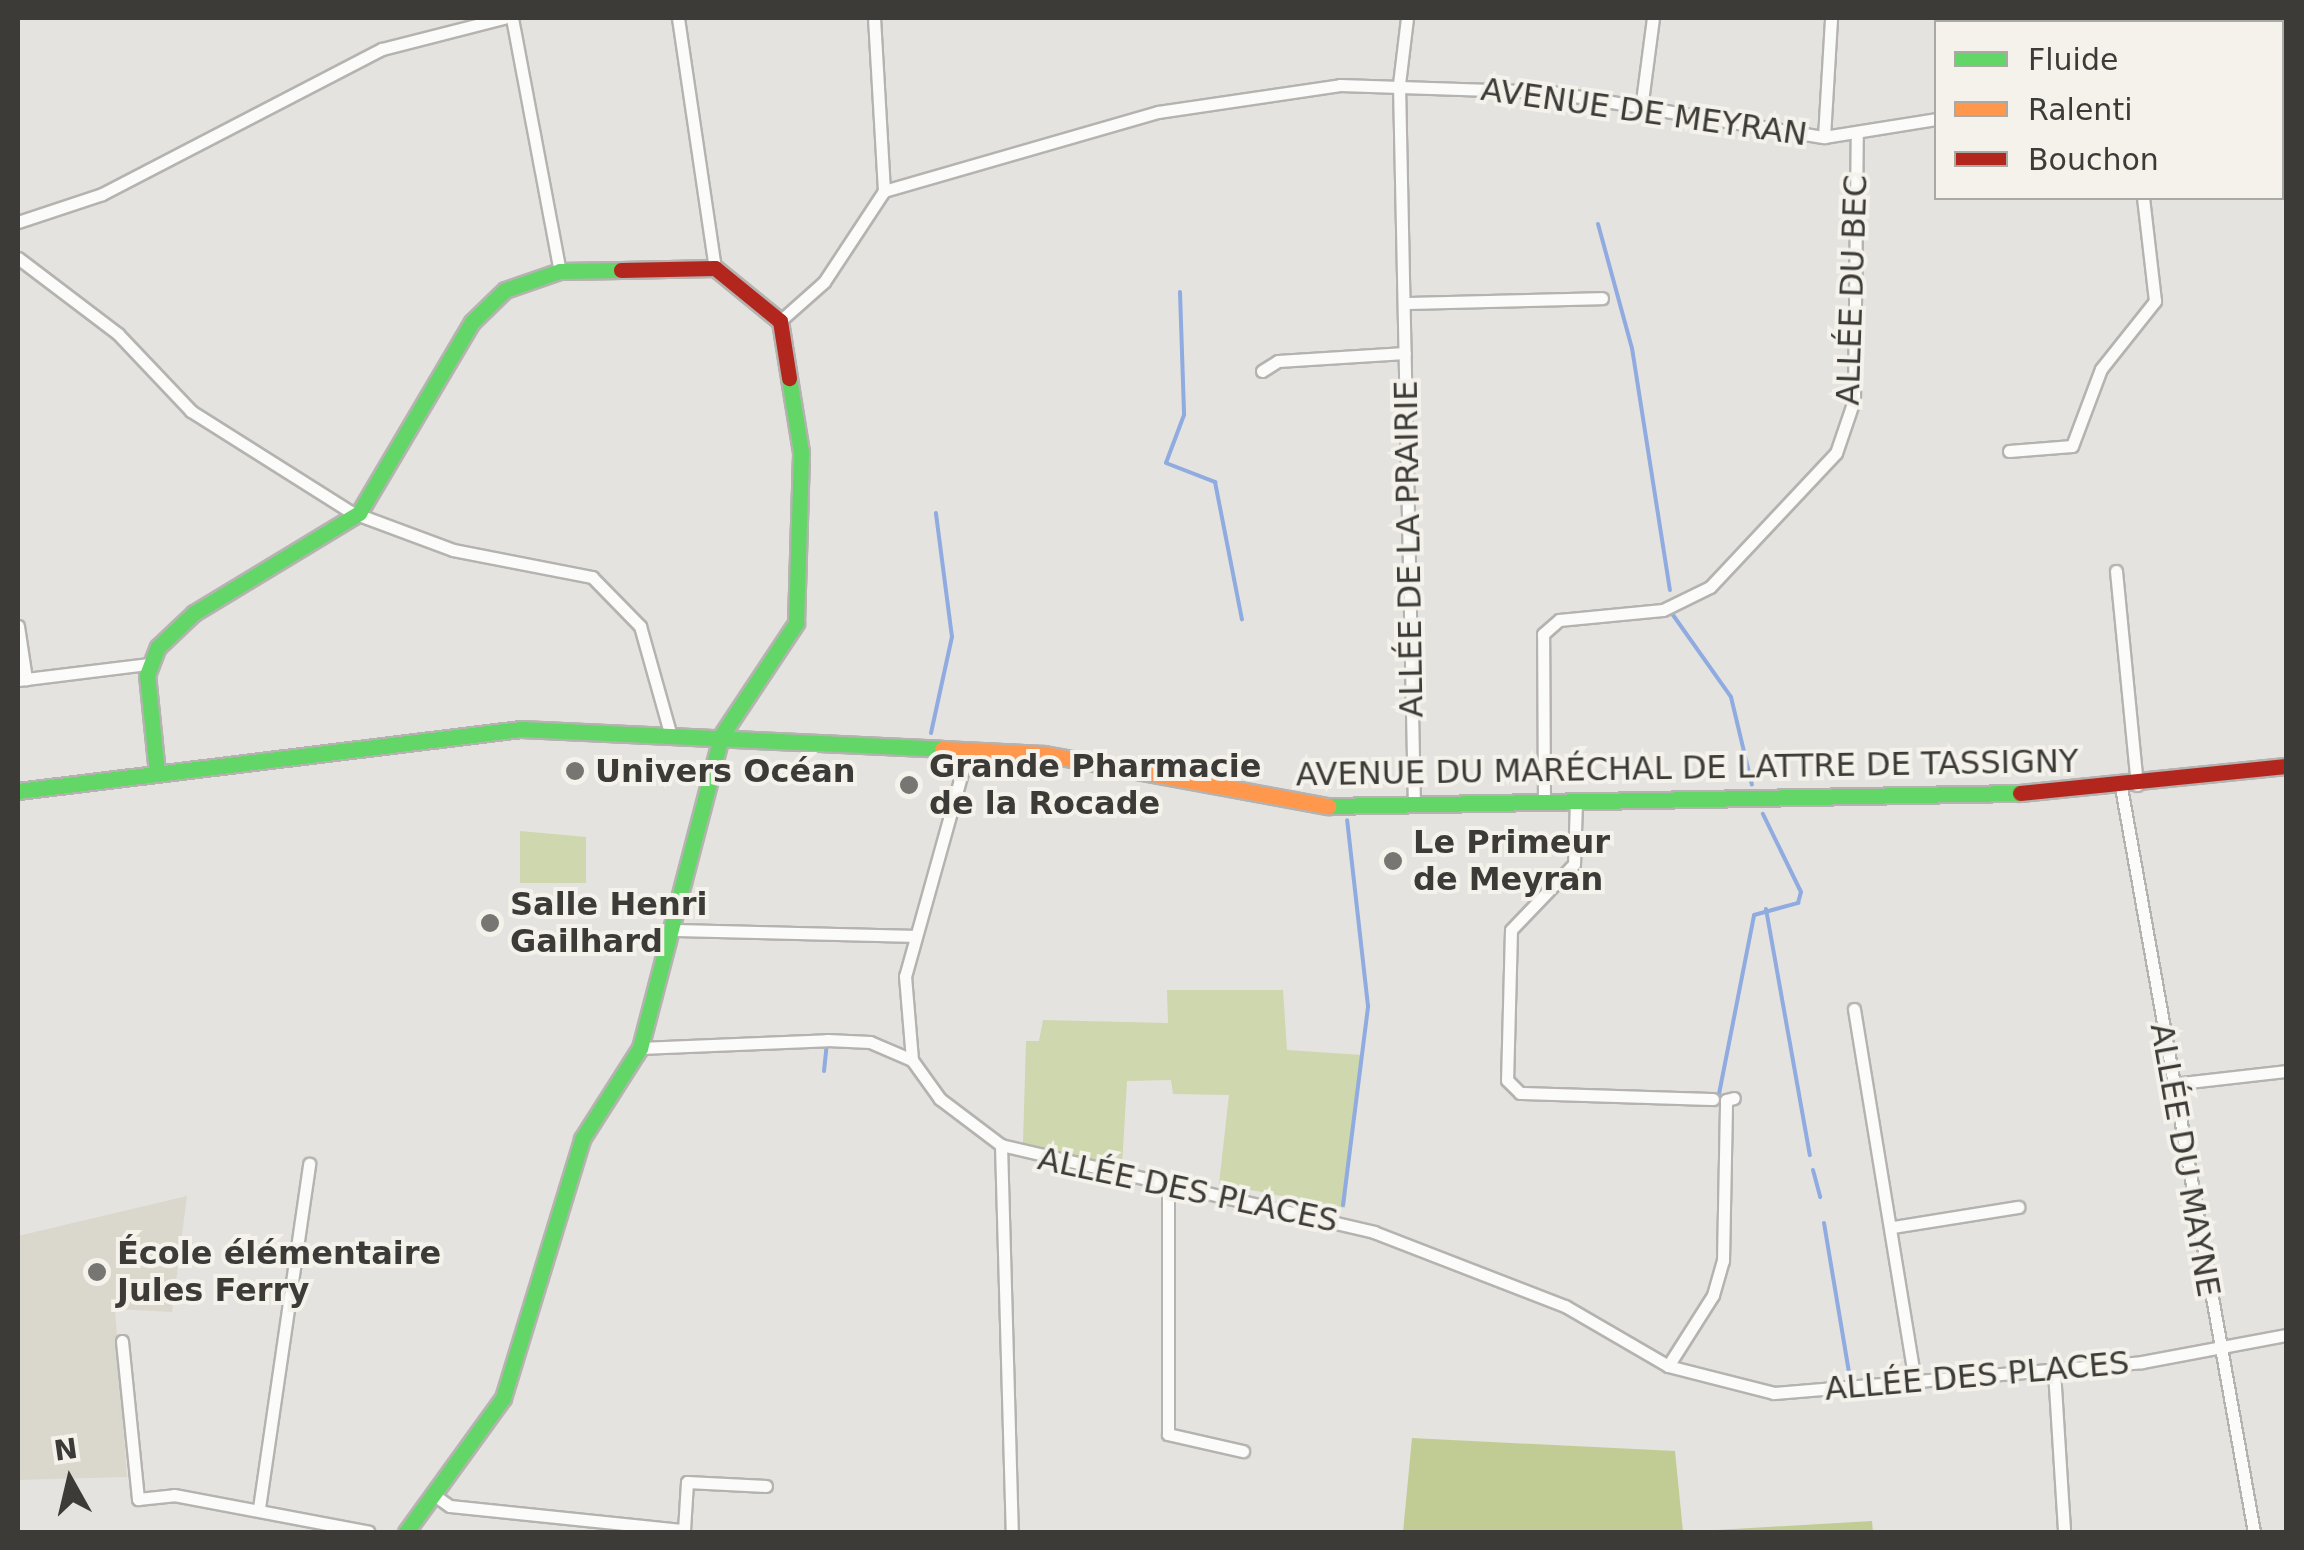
<!DOCTYPE html>
<meta charset="utf-8">
<style>
body{margin:0}
#map{position:relative;width:2304px;height:1550px;overflow:hidden;background:#e5e3df;font-family:"DejaVu Sans",sans-serif}
div>[style]{position:absolute}
.built>*{inset:0;background:#dad7cd}
.green>*{inset:0;background:#ced7ae}
.forest>*{inset:0;background:#c1cc95}
.stream>*{height:4px;margin:-2px;padding:0 2px;transform-origin:2px;border-radius:2px;background:#8fabe0}
.roads{filter:drop-shadow(2px 0 #b5b3b0) drop-shadow(-2px 0 #b5b3b0) drop-shadow(0 2px #b5b3b0) drop-shadow(0 -2px #b5b3b0)}
.street>*{height:11px;margin:-5.5px;padding:0 5.5px;transform-origin:5.5px;border-radius:5.5px;background:#fbfbfa}
.fast>*{height:15px;margin:-7.5px;padding:0 7.5px;transform-origin:7.5px;border-radius:7.5px;background:#63d668}
.slow>*{height:15px;margin:-7.5px;padding:0 7.5px;transform-origin:7.5px;border-radius:7.5px;background:#ff974d}
.jam>*{height:15px;margin:-7.5px;padding:0 7.5px;transform-origin:7.5px;border-radius:7.5px;background:#b3261e}
.dots>*{width:28px;height:28px;translate:-50% -50%;box-sizing:border-box;border:5px solid #f4f2ea;border-radius:50%}
span{translate:-50% -50%;white-space:nowrap;text-align:center;line-height:1.15;-webkit-text-stroke:8px #f4f2ea;paint-order:stroke}
.street-label{font-size:32px;color:#3c3b38}
.poi-label{font-size:32px;color:#3c3b38;font-weight:700}
.left{translate:0 -50%;text-align:left}
.frame{position:absolute;inset:0;border:20px solid #3c3b38;pointer-events:none}
.legend{position:absolute;left:1934px;top:20px;width:350px;height:180px;box-sizing:border-box;background:#f4f2ea;border:2px solid #aaa9a3;margin:0;padding:12px 18px;list-style:none;font-size:30px;color:#3c3b38}
.legend li{display:flex;align-items:center;gap:20px;height:50px}
.legend b{width:50px;border:2px solid #aaa9a3}
.north{position:absolute;left:20px;top:1430px;width:100px;height:100px;-webkit-text-stroke:8px #f4f2ea;paint-order:stroke;rotate:352deg;font-size:28px;font-weight:700;line-height:40px;text-align:center;color:#3c3b38}
.north::after{content:'';display:block;margin:auto;width:35px;height:45px;background:#3c3b38;clip-path:polygon(50% 0,100% 100%,50% 72%,0 100%)}
</style>
<div id="map">
<div class="built">
<div style="clip-path:polygon(187px 1196px,172px 1312px,115px 1309px,127px 1477px,18px 1480px,18px 1236px)"></div>
</div>
<div class="green">
<div style="clip-path:polygon(520px 831px,586px 837px,586px 883px,520px 883px)"></div>
<div style="clip-path:polygon(1167px 990px,1283px 990px,1287px 1050px,1362px 1055px,1345px 1208px,1219px 1184px,1229px 1095px,1173px 1094px,1171px 1080px,1127px 1081px,1122px 1166px,1023px 1144px,1026px 1041px,1039px 1041px,1043px 1020px,1168px 1023px)"></div>
</div>
<div class="forest">
<div style="clip-path:polygon(1412px 1438px,1675px 1451px,1683px 1532px,1872px 1521px,1873px 1532px,1403px 1532px)"></div>
</div>
<div class="stream">
<div style="left:2117px;top:22px;width:4px;rotate:-90deg"></div>
<div style="left:1598px;top:224px;width:129px;rotate:74.7deg"></div>
<div style="left:1632px;top:348px;width:245px;rotate:81.1deg"></div>
<div style="left:1180px;top:292px;width:123px;rotate:88.1deg"></div>
<div style="left:1184px;top:415px;width:51px;rotate:110.6deg"></div>
<div style="left:1166px;top:463px;width:53px;rotate:21.2deg"></div>
<div style="left:1215px;top:482px;width:140px;rotate:78.9deg"></div>
<div style="left:1673px;top:615px;width:100px;rotate:54.7deg"></div>
<div style="left:1731px;top:697px;width:90px;rotate:76.6deg"></div>
<div style="left:931px;top:733px;width:98px;rotate:-77.7deg"></div>
<div style="left:952px;top:637px;width:125px;rotate:-97.4deg"></div>
<div style="left:1766px;top:909px;width:250px;rotate:79.9deg"></div>
<div style="left:824px;top:1071px;width:30px;rotate:-84deg"></div>
<div style="left:1719px;top:1094px;width:182px;rotate:-78.9deg"></div>
<div style="left:1754px;top:915px;width:46px;rotate:-15.3deg"></div>
<div style="left:1798px;top:903px;width:11px;rotate:-75deg"></div>
<div style="left:1801px;top:892px;width:87px;rotate:-116deg"></div>
<div style="left:1813px;top:1170px;width:28px;rotate:75deg"></div>
<div style="left:1343px;top:1205px;width:201px;rotate:-82.8deg"></div>
<div style="left:1368px;top:1006px;width:187px;rotate:-96.4deg"></div>
<div style="left:1824px;top:1223px;width:151px;rotate:80.5deg"></div>
</div>
<div class="roads">
<div class="street">
<div style="left:512px;top:18px;width:258px;rotate:79.3deg"></div>
<div style="left:678px;top:18px;width:253px;rotate:81.6deg"></div>
<div style="left:1407px;top:18px;width:66px;rotate:96.9deg"></div>
<div style="left:1399px;top:84px;width:721px;rotate:88.81deg"></div>
<div style="left:2282px;top:82px;width:4px"></div>
<div style="left:1641px;top:109px;width:92px;rotate:-82.5deg"></div>
<div style="left:1824px;top:137px;width:119px;rotate:-86.6deg"></div>
<div style="left:884px;top:191px;width:285px;rotate:-16.1deg"></div>
<div style="left:1158px;top:112px;width:184px;rotate:-8.4deg"></div>
<div style="left:1340px;top:85px;width:211px;rotate:1.9deg"></div>
<div style="left:1551px;top:92px;width:277px;rotate:9.4deg"></div>
<div style="left:1824px;top:137px;width:113px;rotate:-9.1deg"></div>
<div style="left:18px;top:222px;width:89px;rotate:-18.4deg"></div>
<div style="left:102px;top:194px;width:315px;rotate:-27.4deg"></div>
<div style="left:382px;top:49px;width:126px;rotate:-14.3deg"></div>
<div style="left:18px;top:258px;width:126px;rotate:37.2deg"></div>
<div style="left:118px;top:334px;width:106px;rotate:46.5deg"></div>
<div style="left:191px;top:411px;width:189px;rotate:32.3deg"></div>
<div style="left:351px;top:512px;width:109px;rotate:20.4deg"></div>
<div style="left:453px;top:550px;width:142px;rotate:11deg"></div>
<div style="left:592px;top:577px;width:69px;rotate:45.6deg"></div>
<div style="left:640px;top:626px;width:111px;rotate:74.3deg"></div>
<div style="left:1404px;top:303px;width:198px;rotate:-1.4deg"></div>
<div style="left:780px;top:321px;width:59px;rotate:-41.6deg"></div>
<div style="left:824px;top:282px;width:109px;rotate:-56.6deg"></div>
<div style="left:884px;top:191px;width:173px;rotate:-93.3deg"></div>
<div style="left:1262px;top:371px;width:19px;rotate:-32deg"></div>
<div style="left:1278px;top:361px;width:127px;rotate:-3.6deg"></div>
<div style="left:2009px;top:451px;width:63px;rotate:-4.5deg"></div>
<div style="left:2072px;top:446px;width:82px;rotate:-69.4deg"></div>
<div style="left:2101px;top:369px;width:87px;rotate:-51.5deg"></div>
<div style="left:2155px;top:301px;width:104px;rotate:-96.6deg"></div>
<div style="left:2116px;top:571px;width:215px;rotate:84.4deg"></div>
<div style="left:18px;top:626px;width:54px;rotate:81.4deg"></div>
<div style="left:18px;top:680px;width:132px;rotate:-7deg"></div>
<div style="left:968px;top:751px;width:234px;rotate:105.6deg"></div>
<div style="left:905px;top:976px;width:84px;rotate:85.2deg"></div>
<div style="left:912px;top:1060px;width:48px;rotate:54.3deg"></div>
<div style="left:940px;top:1099px;width:76px;rotate:37deg"></div>
<div style="left:1001px;top:1145px;width:383px;rotate:13.1deg"></div>
<div style="left:1374px;top:1232px;width:205px;rotate:21.2deg"></div>
<div style="left:1565px;top:1306px;width:119px;rotate:30.2deg"></div>
<div style="left:1668px;top:1366px;width:109px;rotate:14.3deg"></div>
<div style="left:1774px;top:1393px;width:369px;rotate:-4.8deg"></div>
<div style="left:2142px;top:1362px;width:147px;rotate:-10.6deg"></div>
<div style="left:2121px;top:787px;width:757px;rotate:79.88deg"></div>
<div style="left:1576px;top:801px;width:63px;rotate:91.8deg"></div>
<div style="left:1574px;top:864px;width:91px;rotate:133.7deg"></div>
<div style="left:1511px;top:930px;width:150px;rotate:91.5deg"></div>
<div style="left:1507px;top:1080px;width:18px;rotate:45deg"></div>
<div style="left:1520px;top:1093px;width:193px;rotate:1.8deg"></div>
<div style="left:1544px;top:802px;width:168px;rotate:-90.3deg"></div>
<div style="left:1543px;top:634px;width:21px;rotate:-41deg"></div>
<div style="left:1559px;top:620px;width:104px;rotate:-5.5deg"></div>
<div style="left:1663px;top:610px;width:52px;rotate:-26.1deg"></div>
<div style="left:1710px;top:587px;width:184px;rotate:-46.8deg"></div>
<div style="left:1836px;top:453px;width:56px;rotate:-71.2deg"></div>
<div style="left:1854px;top:400px;width:265px;rotate:-89.4deg"></div>
<div style="left:672px;top:930px;width:240px;rotate:1.4deg"></div>
<div style="left:1854px;top:1009px;width:376px;rotate:80.7deg"></div>
<div style="left:640px;top:1048px;width:187px;rotate:-2.4deg"></div>
<div style="left:827px;top:1040px;width:43px;rotate:2.7deg"></div>
<div style="left:870px;top:1042px;width:46px;rotate:23.2deg"></div>
<div style="left:2172px;top:1084px;width:115px;rotate:-6.5deg"></div>
<div style="left:1001px;top:1145px;width:387px;rotate:88.4deg"></div>
<div style="left:1168px;top:1185px;width:249px;rotate:90deg"></div>
<div style="left:1168px;top:1434px;width:77px;rotate:12.8deg"></div>
<div style="left:1893px;top:1227px;width:127px;rotate:-9.1deg"></div>
<div style="left:122px;top:1341px;width:159px;rotate:84.2deg"></div>
<div style="left:138px;top:1499px;width:36px;rotate:-6deg"></div>
<div style="left:174px;top:1495px;width:198px;rotate:10.7deg"></div>
<div style="left:1668px;top:1366px;width:84px;rotate:-57.6deg"></div>
<div style="left:1713px;top:1295px;width:35px;rotate:-74deg"></div>
<div style="left:1723px;top:1261px;width:161px;rotate:-88.9deg"></div>
<div style="left:1726px;top:1100px;width:8px;rotate:-14deg"></div>
<div style="left:2054px;top:1371px;width:161px;rotate:86.4deg"></div>
<div style="left:434px;top:1495px;width:19px;rotate:35deg"></div>
<div style="left:450px;top:1506px;width:235px;rotate:5.9deg"></div>
<div style="left:684px;top:1530px;width:48px;rotate:-86.4deg"></div>
<div style="left:687px;top:1482px;width:79px;rotate:2.9deg"></div>
<div style="left:259px;top:1508px;width:348px;rotate:-81.7deg"></div>
</div>
<div class="fast">
<div style="left:157px;top:773px;width:99px;rotate:-95.8deg"></div>
<div style="left:147px;top:675px;width:30px;rotate:-69deg"></div>
<div style="left:158px;top:647px;width:50px;rotate:-43.4deg"></div>
<div style="left:194px;top:613px;width:193px;rotate:-31.2deg"></div>
<div style="left:359px;top:513px;width:222px;rotate:-59.4deg"></div>
<div style="left:472px;top:322px;width:46px;rotate:-44.1deg"></div>
<div style="left:505px;top:290px;width:58px;rotate:-19.1deg"></div>
<div style="left:560px;top:271px;width:61px;rotate:-0.9deg"></div>
<div style="left:18px;top:791px;width:507px;rotate:-7.03deg"></div>
<div style="left:521px;top:729px;width:421px;rotate:2.7deg"></div>
<div style="left:1328px;top:806px;width:692px;rotate:-1.08deg"></div>
<div style="left:406px;top:1532px;width:165px;rotate:-54.1deg"></div>
<div style="left:503px;top:1398px;width:271px;rotate:-73deg"></div>
<div style="left:582px;top:1139px;width:108px;rotate:-57.5deg"></div>
<div style="left:640px;top:1048px;width:322px;rotate:-75.4deg"></div>
<div style="left:721px;top:736px;width:136px;rotate:-56.4deg"></div>
<div style="left:796px;top:623px;width:171px;rotate:-88.3deg"></div>
<div style="left:801px;top:452px;width:75px;rotate:-99.2deg"></div>
</div>
<div class="slow">
<div style="left:942px;top:749px;width:102px;rotate:2.8deg"></div>
<div style="left:1044px;top:754px;width:289px;rotate:10.4deg"></div>
</div>
<div class="jam">
<div style="left:621px;top:270px;width:94px;rotate:-1.2deg"></div>
<div style="left:715px;top:268px;width:84px;rotate:39.2deg"></div>
<div style="left:780px;top:321px;width:58px;rotate:81deg"></div>
<div style="left:2020px;top:793px;width:267px;rotate:-5.8deg"></div>
</div>
</div>
<div class="dots">
<div style="left:575px;top:771px;background:#777672"></div>
<div style="left:909px;top:785px;background:#777672"></div>
<div style="left:1393px;top:861px;background:#777672"></div>
<div style="left:490px;top:923px;background:#777672"></div>
<div style="left:97px;top:1272px;background:#777672"></div>
</div>
<div class="street-label">
<span style="left:1644px;top:112px;rotate:8deg">AVENUE DE MEYRAN</span>
<span style="left:1852px;top:290px;rotate:-88deg">ALLÉE DU BEC</span>
<span style="left:1409px;top:549px;rotate:-91deg">ALLÉE DE LA PRAIRIE</span>
<span style="left:1687px;top:768px;rotate:-1deg">AVENUE DU MARÉCHAL DE LATTRE DE TASSIGNY</span>
<span style="left:2185px;top:1160px;rotate:80deg">ALLÉE DU MAYNE</span>
<span style="left:1188px;top:1190px;rotate:12deg">ALLÉE DES PLACES</span>
<span style="left:1977px;top:1376px;rotate:-5deg">ALLÉE DES PLACES</span>
</div>
<div class="poi-label">
<span class="left" style="left:929px;top:785px">Grande Pharmacie<br>de la Rocade</span>
<span class="left" style="left:595px;top:771px">Univers Océan</span>
<span class="left" style="left:1413px;top:861px">Le Primeur<br>de Meyran</span>
<span class="left" style="left:510px;top:923px">Salle Henri<br>Gailhard</span>
<span class="left" style="left:117px;top:1272px">École élémentaire<br>Jules Ferry</span>
</div>
<div class="frame"></div>
<ul class="legend">
<li><b style="height:12px;background:#63d668"></b>Fluide</li>
<li><b style="height:12px;background:#ff974d"></b>Ralenti</li>
<li><b style="height:12px;background:#b3261e"></b>Bouchon</li>
</ul>
<div class="north">N</div>
</div>
